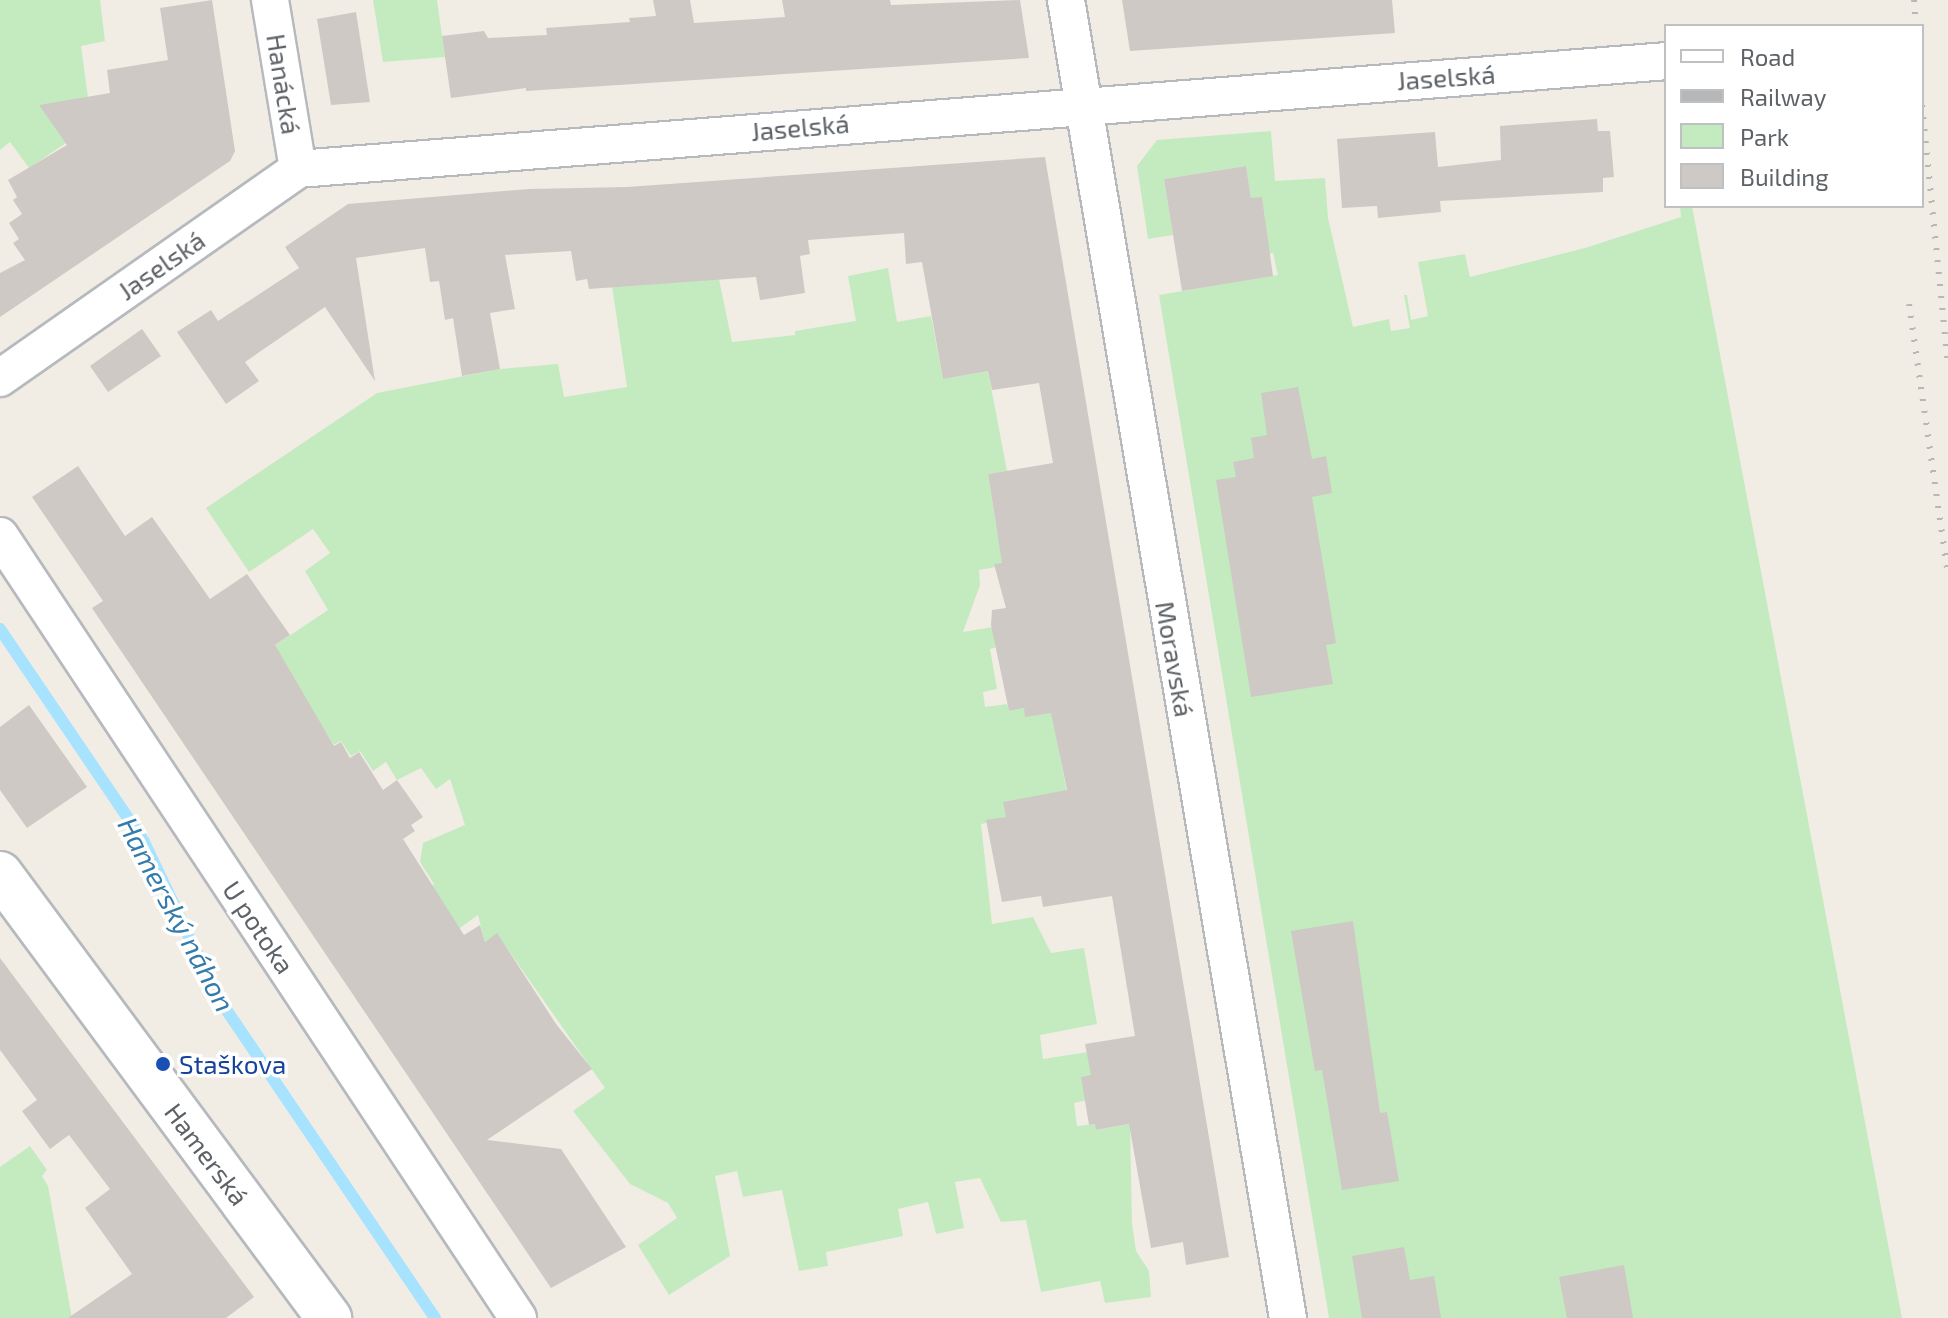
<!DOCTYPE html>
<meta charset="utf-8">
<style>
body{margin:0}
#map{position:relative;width:1948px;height:1318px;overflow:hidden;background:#f1ede5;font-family:"Exo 2",sans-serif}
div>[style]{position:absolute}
.green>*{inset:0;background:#c4ebbf}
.stream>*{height:12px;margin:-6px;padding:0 6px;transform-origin:6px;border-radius:6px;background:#a7e3ff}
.building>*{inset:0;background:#cec9c4}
.roads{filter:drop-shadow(2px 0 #b6b9bd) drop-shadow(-2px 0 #b6b9bd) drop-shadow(0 2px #b6b9bd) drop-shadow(0 -2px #b6b9bd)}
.street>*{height:36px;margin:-18px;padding:0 18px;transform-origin:18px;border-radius:18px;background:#fff}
.secondary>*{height:44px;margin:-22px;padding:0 22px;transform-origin:22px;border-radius:22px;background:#fff}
.rail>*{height:6px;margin-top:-3px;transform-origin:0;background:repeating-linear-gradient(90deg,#b6b7b8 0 2px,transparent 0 12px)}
.dots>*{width:22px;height:22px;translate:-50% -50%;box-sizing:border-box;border:4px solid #fff;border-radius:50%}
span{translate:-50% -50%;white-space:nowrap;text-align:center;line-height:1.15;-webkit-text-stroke:7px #fff;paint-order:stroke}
.street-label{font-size:26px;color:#5d6267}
.transit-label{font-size:26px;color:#164399}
.left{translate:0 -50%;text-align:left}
.water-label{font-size:28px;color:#337baa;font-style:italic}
.legend{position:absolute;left:1664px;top:24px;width:260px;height:184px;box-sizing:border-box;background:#fff;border:2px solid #bec0c2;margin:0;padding:10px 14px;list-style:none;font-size:24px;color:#5d6267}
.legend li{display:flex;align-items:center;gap:16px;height:40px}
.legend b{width:40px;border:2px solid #bec0c2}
</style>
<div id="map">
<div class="green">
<div style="clip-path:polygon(0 0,100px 0,105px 41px,81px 46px,88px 97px,66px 143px,29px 168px,10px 142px,0 150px)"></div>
<div style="clip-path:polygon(373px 0,437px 0,445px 57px,383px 62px)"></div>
<div style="clip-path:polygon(1271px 131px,1275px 181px,1325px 178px,1328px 218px,1353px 327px,1389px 319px,1391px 331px,1410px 328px,1404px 295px,1407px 295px,1411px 320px,1428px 316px,1418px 262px,1465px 254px,1470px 277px,1585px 248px,1681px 217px,1680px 206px,1692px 206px,1902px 1318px,1329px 1318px,1159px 295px,1278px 275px,1273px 253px,1259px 255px,1254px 221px,1265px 219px,1262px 198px,1251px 198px,1246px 166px,1164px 179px,1173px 235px,1148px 239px,1137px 166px,1157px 140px)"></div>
<div style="clip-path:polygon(888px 268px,897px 322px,931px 316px,943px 379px,988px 371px,1007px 471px,988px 474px,997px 532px,1034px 560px,979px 570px,980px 585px,963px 632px,993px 627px,997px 647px,990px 649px,997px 689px,983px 692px,985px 707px,1007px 704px,1009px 711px,1024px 708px,1052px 713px,1067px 794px,1009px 819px,981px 824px,992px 924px,1033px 917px,1051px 953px,1084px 948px,1097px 1024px,1040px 1035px,1043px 1059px,1088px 1052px,1098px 1098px,1074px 1103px,1077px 1126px,1095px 1124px,1097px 1130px,1130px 1124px,1132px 1223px,1136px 1251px,1149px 1271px,1151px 1297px,1105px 1303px,1100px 1281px,1041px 1292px,1026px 1220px,1001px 1222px,980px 1178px,955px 1182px,964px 1228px,936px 1234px,928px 1202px,898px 1209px,903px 1236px,826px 1252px,828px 1266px,799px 1271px,782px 1190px,743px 1197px,737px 1171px,715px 1176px,730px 1256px,669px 1295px,638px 1245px,677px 1218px,668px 1203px,630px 1184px,573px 1111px,605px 1088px,497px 934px,485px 942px,478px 915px,439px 943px,421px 892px,434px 884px,420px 862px,423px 843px,465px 825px,450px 779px,436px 789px,421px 768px,397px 780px,386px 762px,373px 771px,360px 751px,351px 756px,341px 741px,334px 745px,271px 648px,328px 610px,305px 571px,330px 553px,313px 529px,249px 572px,206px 508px,377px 393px,500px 369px,558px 364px,564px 397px,627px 387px,612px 286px,719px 279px,732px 342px,795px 335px,795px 331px,856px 321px,848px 276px)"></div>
<div style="clip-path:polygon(30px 1146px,47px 1170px,42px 1176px,48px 1186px,72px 1318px,0 1318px,0 1167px)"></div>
</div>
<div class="stream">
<div style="left:0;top:629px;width:257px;rotate:55.9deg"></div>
<div style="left:144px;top:842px;width:174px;rotate:64.5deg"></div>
<div style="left:219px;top:999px;width:385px;rotate:55.9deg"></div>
</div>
<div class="building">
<div style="clip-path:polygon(212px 0,235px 151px,230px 161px,0 317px,0 273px,25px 260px,13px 243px,19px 239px,9px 223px,22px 214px,13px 200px,17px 197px,8px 180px,67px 145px,39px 105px,110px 93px,107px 70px,168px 60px,160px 8px)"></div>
<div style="clip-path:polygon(653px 0,690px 0,694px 23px,785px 17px,782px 0,890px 0,891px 5px,1020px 0,1029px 58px,526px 91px,526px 88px,451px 98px,442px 36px,484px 31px,488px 38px,547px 35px,546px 28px,630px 22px,629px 18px,656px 16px)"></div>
<div style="clip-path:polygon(1122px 0,1392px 0,1395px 33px,1130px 51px)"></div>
<div style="clip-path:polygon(356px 12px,370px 102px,331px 105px,317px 19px)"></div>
<div style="clip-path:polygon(1597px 119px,1598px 131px,1610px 131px,1614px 177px,1603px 178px,1603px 192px,1440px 201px,1441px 212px,1378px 218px,1377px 206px,1342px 208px,1337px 139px,1435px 132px,1438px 167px,1501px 160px,1500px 126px)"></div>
<div style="clip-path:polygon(1045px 157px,1229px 1257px,1186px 1265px,1183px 1242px,1151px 1248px,1129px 1124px,1096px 1130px,1095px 1124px,1089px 1125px,1081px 1077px,1091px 1075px,1085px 1044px,1135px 1036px,1112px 896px,1043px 907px,1041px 896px,1002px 902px,986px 820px,1006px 817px,1003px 802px,1067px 790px,1051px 713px,1025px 717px,1024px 708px,1009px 711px,991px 625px,992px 610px,1006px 608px,994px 564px,1002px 563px,988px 474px,1053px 463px,1039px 383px,992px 390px,988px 371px,943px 379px,922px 262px,906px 264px,904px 233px,808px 240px,810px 254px,800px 256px,805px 293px,760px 300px,756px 277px,589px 289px,587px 279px,576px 281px,571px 251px,505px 255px,515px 309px,490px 313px,500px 369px,462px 376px,453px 318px,445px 320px,439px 281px,430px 282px,425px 248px,356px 258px,375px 381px,325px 307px,245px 362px,259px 381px,226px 404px,177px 332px,211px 310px,218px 321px,299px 268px,285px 247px,348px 204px,529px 189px,627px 187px)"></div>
<div style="clip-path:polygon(1246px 166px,1251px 198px,1262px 197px,1273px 276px,1182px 291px,1164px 179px)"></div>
<div style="clip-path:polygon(142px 329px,161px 356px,108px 392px,90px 366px)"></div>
<div style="clip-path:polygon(1298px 387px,1312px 459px,1326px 456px,1332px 493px,1312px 497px,1336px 643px,1326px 645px,1333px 684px,1251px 697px,1216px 480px,1236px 477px,1233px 462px,1254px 458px,1251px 438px,1267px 435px,1261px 393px)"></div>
<div style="clip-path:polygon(78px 466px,125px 536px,152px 517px,210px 599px,247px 574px,290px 635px,275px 645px,334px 746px,341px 742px,350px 758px,359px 752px,383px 790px,397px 780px,423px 817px,411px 825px,415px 831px,403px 839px,464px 935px,480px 925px,485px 942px,497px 933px,556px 1024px,592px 1069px,487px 1140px,561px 1149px,626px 1247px,551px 1288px,92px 608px,103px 601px,32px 497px)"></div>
<div style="clip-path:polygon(29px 705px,87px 787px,27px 828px,0 790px,0 727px)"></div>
<div style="clip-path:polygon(1353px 921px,1380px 1113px,1387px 1112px,1399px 1181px,1342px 1190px,1322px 1070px,1315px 1071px,1291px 931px)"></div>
<div style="clip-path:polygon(0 958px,254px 1297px,226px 1318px,68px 1318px,132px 1274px,85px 1208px,110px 1189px,69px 1135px,50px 1149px,22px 1111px,37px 1100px,0 1050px)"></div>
<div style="clip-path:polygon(1404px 1247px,1410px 1280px,1434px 1276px,1441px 1318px,1362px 1318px,1352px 1256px)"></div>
<div style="clip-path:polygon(1624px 1265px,1633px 1318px,1567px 1318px,1559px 1277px)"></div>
</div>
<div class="roads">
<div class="street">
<div style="left:270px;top:0;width:171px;rotate:80.6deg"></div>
<div style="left:1066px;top:0;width:1337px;rotate:80.44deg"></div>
<div style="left:0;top:378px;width:364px;rotate:-35deg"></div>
<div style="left:298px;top:169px;width:1372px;rotate:-4.51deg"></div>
<div style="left:0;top:536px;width:938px;rotate:56.48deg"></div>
</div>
<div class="secondary">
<div style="left:0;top:874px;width:553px;rotate:53.46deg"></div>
</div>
</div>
<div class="rail">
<div style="left:1914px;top:0;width:26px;rotate:86deg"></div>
<div style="left:1922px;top:105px;width:260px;rotate:84.3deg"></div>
<div style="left:1909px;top:304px;width:274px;rotate:81.8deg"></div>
</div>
<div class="dots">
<div style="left:163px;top:1064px;background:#1a4fb4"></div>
</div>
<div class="street-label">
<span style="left:1446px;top:77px;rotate:-4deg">Jaselská</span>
<span style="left:284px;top:84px;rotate:81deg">Hanácká</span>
<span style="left:800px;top:127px;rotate:-5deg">Jaselská</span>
<span style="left:161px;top:265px;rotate:-35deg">Jaselská</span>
<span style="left:1175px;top:659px;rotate:80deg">Moravská</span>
<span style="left:259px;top:927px;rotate:56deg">U potoka</span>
<span style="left:207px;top:1154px;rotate:53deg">Hamerská</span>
</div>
<div class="transit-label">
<span class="left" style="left:179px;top:1064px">Staškova</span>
</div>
<div class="water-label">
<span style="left:177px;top:914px;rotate:62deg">Hamerský náhon</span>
</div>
<ul class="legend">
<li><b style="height:10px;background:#fff"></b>Road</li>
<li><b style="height:10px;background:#b6b7b8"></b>Railway</li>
<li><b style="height:22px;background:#c4ebbf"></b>Park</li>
<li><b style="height:22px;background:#cec9c4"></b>Building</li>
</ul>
</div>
